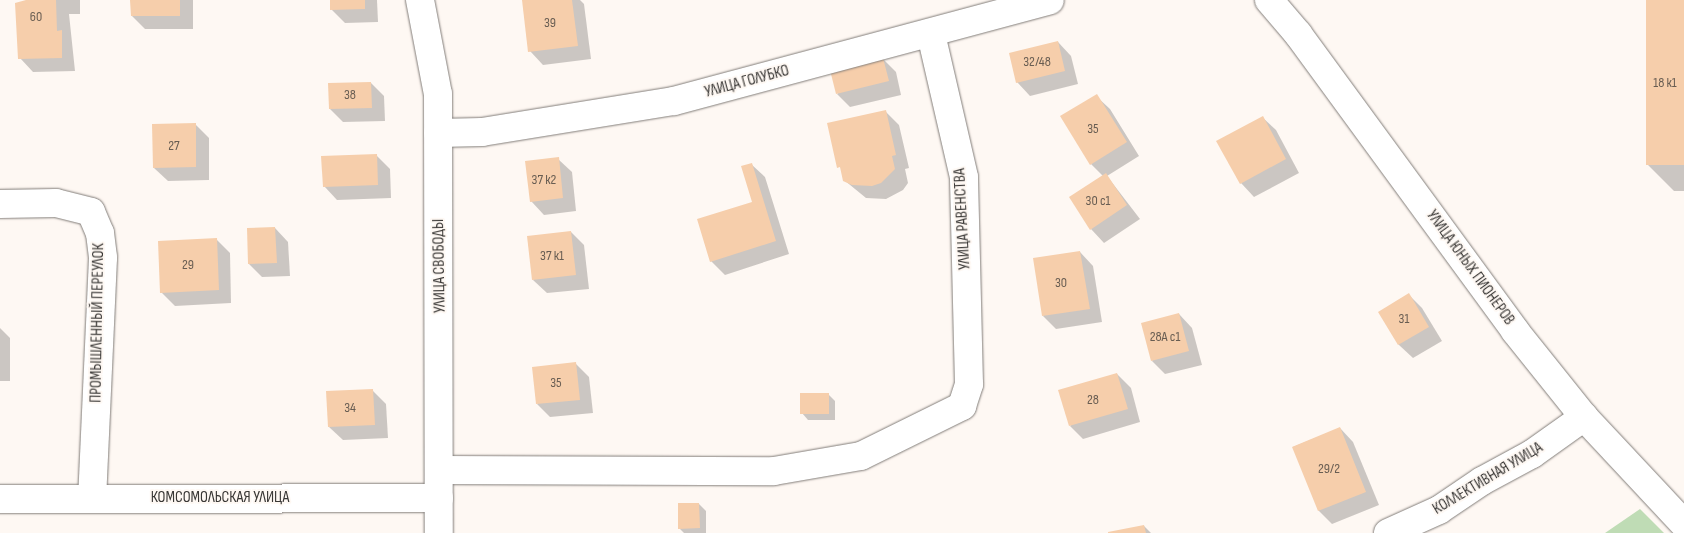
<!DOCTYPE html>
<meta charset="utf-8">
<style>
body{margin:0}
#map{position:relative;width:1684px;height:533px;overflow:hidden;background:#fef8f3;font-family:"Sofia Sans Condensed",sans-serif}
div>[style]{position:absolute}
.green>*{inset:0;background:#bfdcb5}
.shadow>*{inset:0;background:#0003}
.building>*{inset:0;background:#f6ceab}
.roads{filter:drop-shadow(0 0 1px #827d79) drop-shadow(0 0 1px #827d79)}
.minor>*{height:28px;margin:-14px;padding:0 14px;transform-origin:14px;border-radius:14px;background:#fff}
.major>*{height:28px;margin:-14px;padding:0 14px;transform-origin:14px;border-radius:14px;background:#fff}
span{translate:-50% -50%;white-space:nowrap;text-align:center;line-height:1.15;-webkit-text-stroke:4px #fef8f3;paint-order:stroke}
.number-label{font-size:14px;color:#685d52}
.number-label span{-webkit-text-stroke-width:0}
.street-label{font-size:16px;color:#393735}
</style>
<div id="map">
<div class="green">
<div style="clip-path:polygon(1640px 509px,1664px 533px,1605px 533px)"></div>
</div>
<div class="shadow">
<div style="clip-path:polygon(27px 0,80px 0,80px 14px,69px 14px,75px 71px,33px 72px,20px 58px)"></div>
<div style="clip-path:polygon(132px 0,193px 0,193px 29px,145px 29px,132px 16px)"></div>
<div style="clip-path:polygon(331px 0,377px 0,378px 22px,345px 23px,332px 10px)"></div>
<div style="clip-path:polygon(523px 0,580px 0,584px 4px,591px 59px,543px 65px,530px 51px)"></div>
<div style="clip-path:polygon(1647px 0,1684px 0,1684px 191px,1674px 191px,1648px 165px)"></div>
<div style="clip-path:polygon(1058px 42px,1071px 56px,1078px 84px,1030px 96px,1017px 82px)"></div>
<div style="clip-path:polygon(883px 59px,896px 72px,901px 95px,850px 107px,837px 94px)"></div>
<div style="clip-path:polygon(371px 83px,384px 96px,385px 121px,343px 122px,330px 109px)"></div>
<div style="clip-path:polygon(1096px 96px,1110px 109px,1139px 156px,1107px 176px,1140px 219px,1104px 243px,1091px 229px,1071px 198px,1103px 176px,1091px 164px)"></div>
<div style="clip-path:polygon(885px 111px,899px 125px,909px 168px,905px 169px,908px 183px,903px 190px,886px 199px,866px 198px,844px 180px,829px 124px)"></div>
<div style="clip-path:polygon(1262px 117px,1276px 130px,1299px 173px,1254px 197px,1241px 183px)"></div>
<div style="clip-path:polygon(195px 124px,209px 138px,209px 180px,168px 181px,154px 168px)"></div>
<div style="clip-path:polygon(377px 156px,390px 169px,391px 198px,337px 200px,324px 186px)"></div>
<div style="clip-path:polygon(558px 159px,572px 172px,576px 211px,544px 215px,531px 201px)"></div>
<div style="clip-path:polygon(751px 164px,765px 177px,789px 254px,725px 275px,711px 261px,754px 202px)"></div>
<div style="clip-path:polygon(275px 228px,288px 242px,290px 276px,262px 277px,249px 264px)"></div>
<div style="clip-path:polygon(571px 232px,584px 245px,589px 289px,547px 293px,533px 280px)"></div>
<div style="clip-path:polygon(216px 239px,230px 253px,231px 303px,175px 306px,161px 292px)"></div>
<div style="clip-path:polygon(1080px 252px,1093px 266px,1102px 322px,1056px 329px,1043px 316px)"></div>
<div style="clip-path:polygon(1409px 295px,1422px 308px,1442px 341px,1413px 358px,1399px 345px,1380px 312px)"></div>
<div style="clip-path:polygon(1179px 314px,1192px 328px,1202px 365px,1165px 374px,1152px 361px)"></div>
<div style="clip-path:polygon(0 328px,10px 338px,10px 381px,0 381px)"></div>
<div style="clip-path:polygon(576px 364px,589px 377px,593px 413px,550px 417px,537px 404px)"></div>
<div style="clip-path:polygon(1117px 374px,1131px 388px,1140px 422px,1083px 439px,1070px 426px)"></div>
<div style="clip-path:polygon(372px 390px,386px 404px,388px 438px,343px 440px,329px 427px)"></div>
<div style="clip-path:polygon(828px 394px,835px 401px,835px 420px,808px 420px,802px 413px)"></div>
<div style="clip-path:polygon(1340px 428px,1353px 442px,1379px 505px,1332px 524px,1319px 511px,1293px 447px)"></div>
<div style="clip-path:polygon(699px 504px,706px 511px,706px 533px,684px 533px,679px 528px)"></div>
<div style="clip-path:polygon(1144px 526px,1151px 533px,1110px 533px)"></div>
</div>
<div class="building">
<div style="clip-path:polygon(26px 0,56px 0,57px 31px,62px 30px,62px 58px,18px 59px,15px 3px)"></div>
<div style="clip-path:polygon(130px 0,180px 0,180px 16px,131px 16px)"></div>
<div style="clip-path:polygon(330px 0,365px 0,365px 9px,330px 10px)"></div>
<div style="clip-path:polygon(522px 0,572px 0,578px 46px,528px 52px)"></div>
<div style="clip-path:polygon(1646px 0,1684px 0,1684px 165px,1646px 165px)"></div>
<div style="clip-path:polygon(1058px 41px,1065px 71px,1016px 83px,1009px 53px)"></div>
<div style="clip-path:polygon(883px 58px,889px 81px,836px 94px,830px 70px)"></div>
<div style="clip-path:polygon(371px 82px,372px 108px,329px 109px,328px 83px)"></div>
<div style="clip-path:polygon(1097px 94px,1127px 142px,1090px 165px,1060px 116px)"></div>
<div style="clip-path:polygon(886px 110px,896px 155px,892px 156px,895px 169px,881px 183px,872px 186px,852px 185px,843px 181px,840px 167px,837px 168px,827px 123px)"></div>
<div style="clip-path:polygon(1263px 116px,1286px 159px,1240px 184px,1216px 141px)"></div>
<div style="clip-path:polygon(196px 123px,196px 167px,153px 168px,152px 124px)"></div>
<div style="clip-path:polygon(377px 154px,378px 185px,323px 187px,321px 156px)"></div>
<div style="clip-path:polygon(559px 157px,563px 198px,530px 202px,525px 161px)"></div>
<div style="clip-path:polygon(752px 163px,776px 241px,710px 262px,697px 219px,752px 202px,741px 166px)"></div>
<div style="clip-path:polygon(1106px 173px,1127px 205px,1090px 230px,1069px 197px)"></div>
<div style="clip-path:polygon(275px 227px,277px 263px,248px 264px,247px 228px)"></div>
<div style="clip-path:polygon(571px 231px,576px 275px,532px 280px,527px 236px)"></div>
<div style="clip-path:polygon(217px 238px,219px 290px,160px 293px,158px 241px)"></div>
<div style="clip-path:polygon(1080px 251px,1090px 309px,1042px 316px,1033px 258px)"></div>
<div style="clip-path:polygon(1409px 293px,1429px 327px,1398px 345px,1378px 312px)"></div>
<div style="clip-path:polygon(1179px 313px,1189px 351px,1151px 361px,1141px 323px)"></div>
<div style="clip-path:polygon(576px 362px,580px 400px,536px 404px,532px 367px)"></div>
<div style="clip-path:polygon(1117px 373px,1128px 409px,1069px 426px,1058px 390px)"></div>
<div style="clip-path:polygon(373px 389px,375px 425px,328px 427px,326px 391px)"></div>
<div style="clip-path:polygon(800px 393px,829px 393px,829px 414px,800px 414px)"></div>
<div style="clip-path:polygon(1340px 427px,1366px 492px,1318px 511px,1292px 447px)"></div>
<div style="clip-path:polygon(678px 503px,699px 503px,700px 528px,678px 529px)"></div>
<div style="clip-path:polygon(1144px 525px,1146px 533px,1108px 533px,1108px 532px)"></div>
</div>
<div class="roads">
<div class="minor">
<div style="left:438px;top:133px;width:44px;rotate:-1.3deg"></div>
<div style="left:482px;top:132px;width:194px;rotate:-9.2deg"></div>
<div style="left:674px;top:101px;width:389px;rotate:-15deg"></div>
<div style="left:0;top:204px;width:56px;rotate:-1deg"></div>
<div style="left:56px;top:203px;width:36px;rotate:14deg"></div>
<div style="left:91px;top:212px;width:23px;rotate:67deg"></div>
<div style="left:100px;top:233px;width:25px;rotate:83deg"></div>
<div style="left:103px;top:258px;width:240px;rotate:92.6deg"></div>
<div style="left:439px;top:470px;width:335px;rotate:0.2deg"></div>
<div style="left:774px;top:471px;width:88px;rotate:-9.8deg"></div>
<div style="left:861px;top:456px;width:113px;rotate:-26.3deg"></div>
<div style="left:962px;top:406px;width:23px;rotate:-72deg"></div>
<div style="left:969px;top:384px;width:207px;rotate:-91.4deg"></div>
<div style="left:964px;top:177px;width:147px;rotate:-103deg"></div>
<div style="left:0;top:499px;width:439px;rotate:-0.1deg"></div>
<div style="left:1388px;top:533px;width:56px;rotate:-24.3deg"></div>
<div style="left:1439px;top:510px;width:52px;rotate:-34deg"></div>
<div style="left:1482px;top:481px;width:57px;rotate:-28.4deg"></div>
<div style="left:1532px;top:454px;width:64px;rotate:-35.4deg"></div>
</div>
<div class="major">
<div style="left:420px;top:0;width:96px;rotate:79.2deg"></div>
<div style="left:438px;top:94px;width:439px;rotate:89.9deg"></div>
<div style="left:1269px;top:0;width:45px;rotate:49.5deg"></div>
<div style="left:1298px;top:34px;width:368px;rotate:53.8deg"></div>
<div style="left:1515px;top:331px;width:110px;rotate:51.3deg"></div>
<div style="left:1584px;top:417px;width:146px;rotate:46.9deg"></div>
</div>
</div>
<div class="number-label">
<span style="left:36px;top:17px">60</span>
<span style="left:550px;top:23px">39</span>
<span style="left:1037px;top:62px">32/48</span>
<span style="left:1665px;top:83px">18 к1</span>
<span style="left:350px;top:95px">38</span>
<span style="left:1093px;top:129px">35</span>
<span style="left:174px;top:146px">27</span>
<span style="left:544px;top:180px">37 к2</span>
<span style="left:1098px;top:201px">30 с1</span>
<span style="left:552px;top:256px">37 к1</span>
<span style="left:188px;top:265px">29</span>
<span style="left:1061px;top:283px">30</span>
<span style="left:1404px;top:319px">31</span>
<span style="left:1165px;top:337px">28А с1</span>
<span style="left:556px;top:383px">35</span>
<span style="left:1093px;top:400px">28</span>
<span style="left:350px;top:408px">34</span>
<span style="left:1329px;top:469px">29/2</span>
</div>
<div class="street-label">
<span style="left:747px;top:82px;rotate:-15deg">УЛИЦА ГОЛУБКО</span>
<span style="left:963px;top:219px;rotate:-93deg">УЛИЦА РАВЕНСТВА</span>
<span style="left:440px;top:266px;rotate:-91deg">УЛИЦА СВОБОДЫ</span>
<span style="left:1470px;top:268px;rotate:54deg">УЛИЦА ЮНЫХ ПИОНЕРОВ</span>
<span style="left:98px;top:323px;rotate:-89deg">ПРОМЫШЛЕННЫЙ ПЕРЕУЛОК</span>
<span style="left:1488px;top:479px;rotate:-31deg">КОЛЛЕКТИВНАЯ УЛИЦА</span>
<span style="left:220px;top:498px">КОМСОМОЛЬСКАЯ УЛИЦА</span>
</div>
</div>
